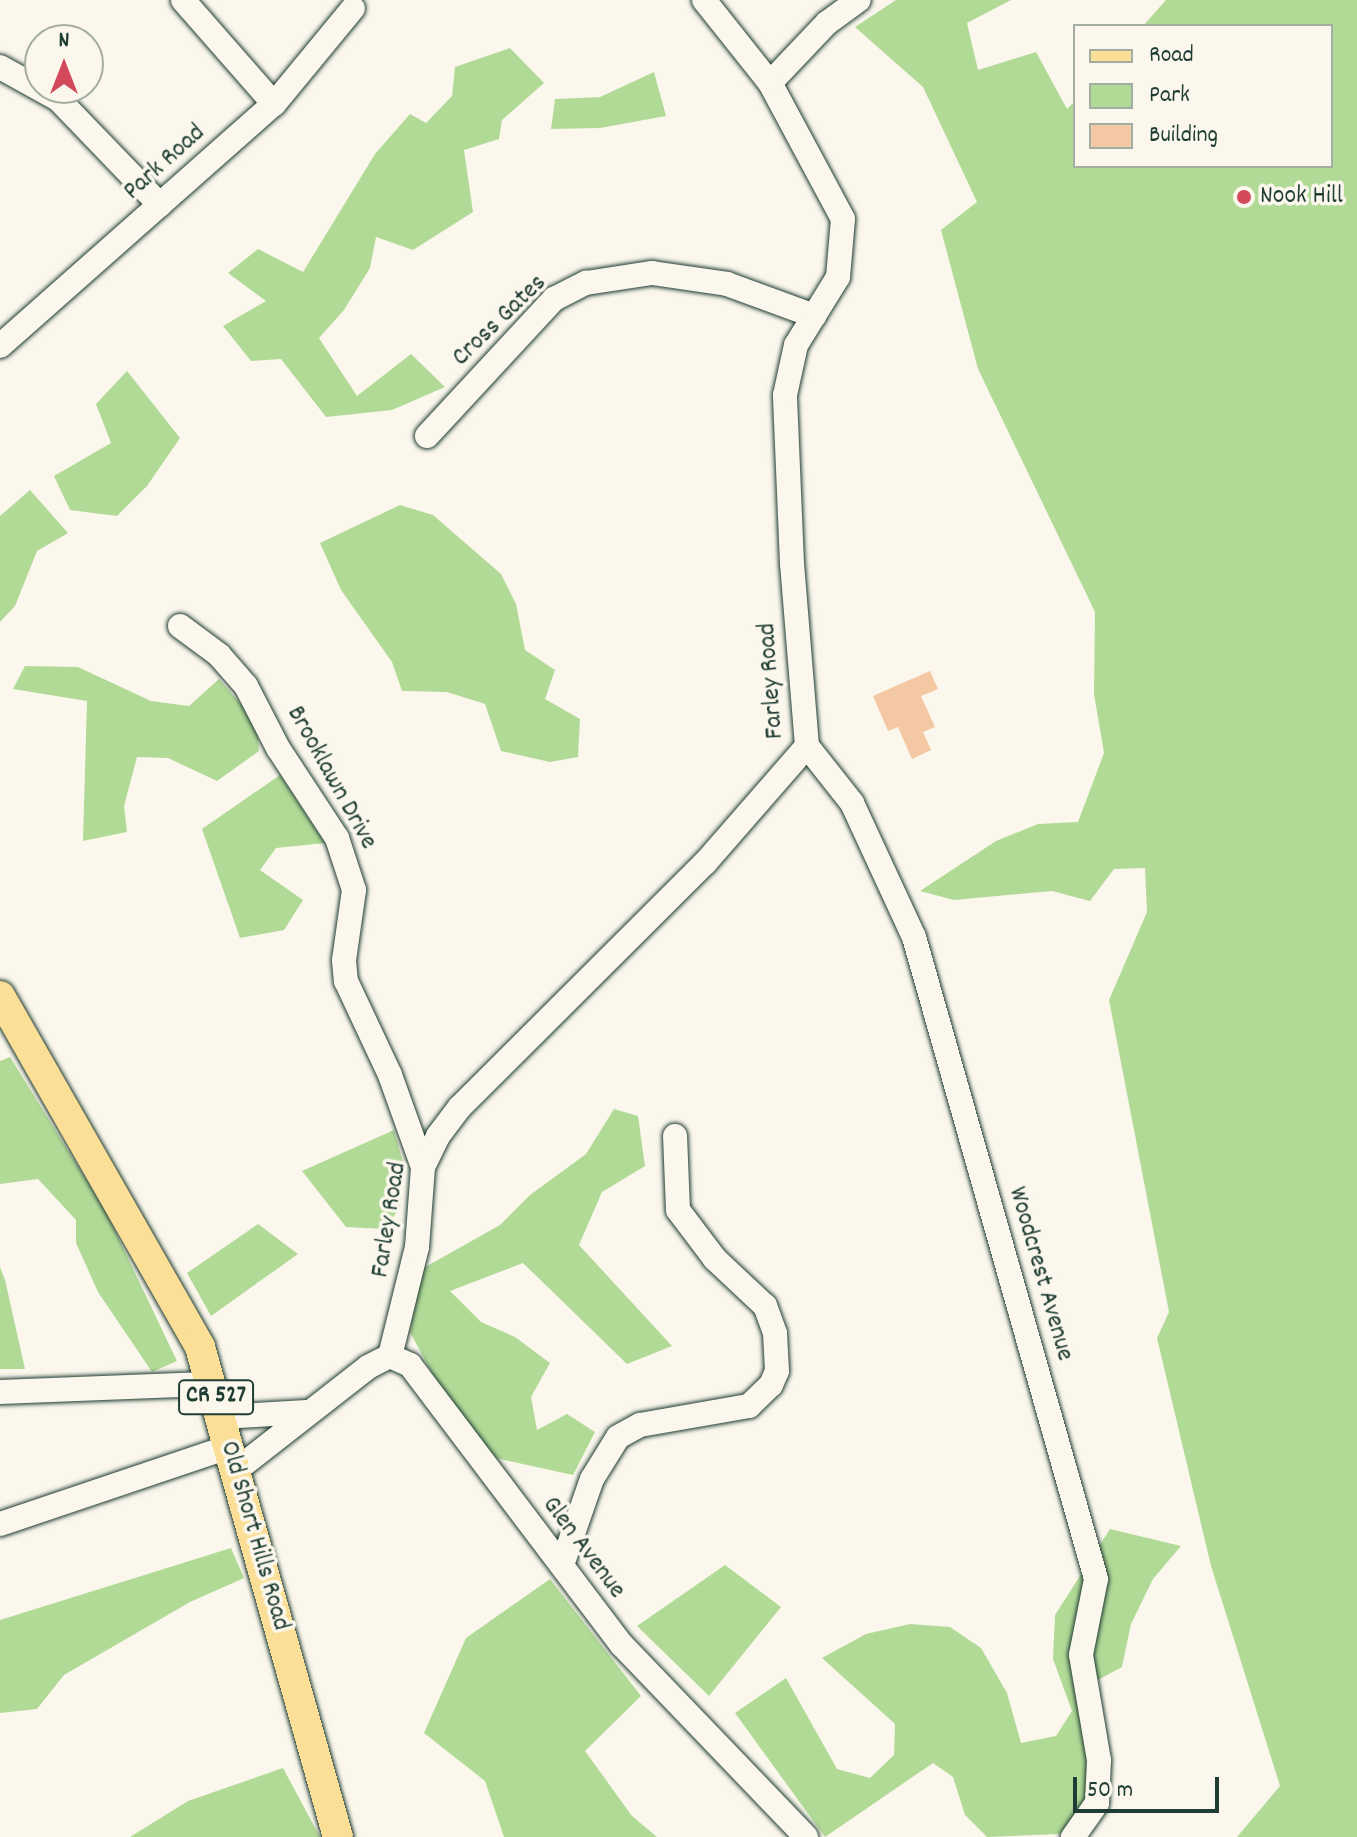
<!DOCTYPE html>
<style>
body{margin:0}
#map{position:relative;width:1357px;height:1837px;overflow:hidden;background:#fbf7ec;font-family:Dekko,sans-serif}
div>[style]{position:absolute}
.green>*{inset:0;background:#b2da97}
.building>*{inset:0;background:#f3c8a2}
.roads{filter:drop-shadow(0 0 2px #1f3d34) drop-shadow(0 0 2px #1f3d34)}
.minor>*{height:24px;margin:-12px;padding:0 12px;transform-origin:12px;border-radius:12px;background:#fbf7ec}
.major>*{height:30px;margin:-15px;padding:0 15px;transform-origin:15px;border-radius:15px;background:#fbdf96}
.dots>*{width:22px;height:22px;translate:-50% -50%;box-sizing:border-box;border:4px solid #fbf7ec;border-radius:50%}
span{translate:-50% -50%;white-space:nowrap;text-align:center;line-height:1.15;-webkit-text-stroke:7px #fbf7ec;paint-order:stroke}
.shield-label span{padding:2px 6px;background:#fbf7ec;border:2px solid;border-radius:6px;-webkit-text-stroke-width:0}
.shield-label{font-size:24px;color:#1f3d34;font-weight:700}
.street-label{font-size:26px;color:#1f3d34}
.poi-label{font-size:26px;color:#1f3d34}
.left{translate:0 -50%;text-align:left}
.legend{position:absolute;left:1073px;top:24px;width:260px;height:144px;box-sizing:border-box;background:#fbf7ec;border:2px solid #a3ada2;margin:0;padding:10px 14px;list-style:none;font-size:24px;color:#1f3d34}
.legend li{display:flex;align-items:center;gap:16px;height:40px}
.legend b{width:40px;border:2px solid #a3ada2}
.north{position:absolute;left:24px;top:24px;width:80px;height:80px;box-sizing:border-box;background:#fbf7ec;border:2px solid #a3ada2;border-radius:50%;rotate:0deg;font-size:22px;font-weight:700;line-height:32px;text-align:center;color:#1f3d34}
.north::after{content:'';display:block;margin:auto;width:28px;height:36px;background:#d1495b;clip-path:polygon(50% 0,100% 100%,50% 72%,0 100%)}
.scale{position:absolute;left:1073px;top:1777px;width:146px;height:36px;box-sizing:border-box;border:4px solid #1f3d34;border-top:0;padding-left:10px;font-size:24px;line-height:28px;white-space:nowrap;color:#1f3d34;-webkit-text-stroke:6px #fbf7ec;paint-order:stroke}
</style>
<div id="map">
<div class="green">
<div style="clip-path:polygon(896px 0,1011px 0,967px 23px,978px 70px,1036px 52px,1067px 109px,1075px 101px,1075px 166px,1331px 166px,1331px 26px,1143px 26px,1166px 0,1357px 0,1357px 1837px,1237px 1837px,1280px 1786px,1211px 1566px,1157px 1338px,1169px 1312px,1109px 1000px,1147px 912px,1145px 868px,1114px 869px,1090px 901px,1052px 891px,954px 900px,920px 891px,996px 841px,1038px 824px,1078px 822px,1104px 753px,1094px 694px,1095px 612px,978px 369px,941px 230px,977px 202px,923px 87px,855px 27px)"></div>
<div style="clip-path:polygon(510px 48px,544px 83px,502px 120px,499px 139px,464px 150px,473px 212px,413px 250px,376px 237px,370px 268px,344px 310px,319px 338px,357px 396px,411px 354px,445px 387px,392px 410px,326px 417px,281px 359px,251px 361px,223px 326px,266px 301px,228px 273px,258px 249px,303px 272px,375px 154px,410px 114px,426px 123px,452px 96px,455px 67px)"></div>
<div style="clip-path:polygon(654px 72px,666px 116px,600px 128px,551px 129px,555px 99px,600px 97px)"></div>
<div style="clip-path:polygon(127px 371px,180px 438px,147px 486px,117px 516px,70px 510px,54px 476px,111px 443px,96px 404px)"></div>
<div style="clip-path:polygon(30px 490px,68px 533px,37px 551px,15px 606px,0 622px,0 516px)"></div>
<div style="clip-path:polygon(400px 505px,433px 515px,501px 574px,516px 604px,525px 650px,555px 670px,545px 699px,580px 719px,578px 757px,550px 762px,501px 751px,485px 704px,447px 692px,402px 691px,392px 662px,341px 590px,320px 543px)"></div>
<div style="clip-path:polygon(25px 666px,78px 667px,151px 701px,189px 706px,219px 679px,257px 723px,259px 751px,217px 781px,168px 758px,137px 757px,124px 806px,127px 832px,83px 841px,87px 701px,13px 689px)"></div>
<div style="clip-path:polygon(280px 775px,325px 843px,276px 848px,260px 870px,303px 900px,284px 930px,240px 938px,202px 829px)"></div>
<div style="clip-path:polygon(10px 1057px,106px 1212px,177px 1361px,152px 1372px,98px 1292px,76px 1243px,76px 1220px,38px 1179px,0 1184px,0 1061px)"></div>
<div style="clip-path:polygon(614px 1109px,638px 1116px,645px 1166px,602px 1192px,579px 1245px,672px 1346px,627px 1364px,523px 1263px,450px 1291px,481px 1322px,515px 1337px,550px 1363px,531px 1397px,537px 1430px,567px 1414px,595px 1432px,573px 1475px,491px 1457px,434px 1377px,410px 1332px,420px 1270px,500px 1225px,530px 1195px,586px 1154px)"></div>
<div style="clip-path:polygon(394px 1130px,404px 1166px,400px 1207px,385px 1229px,346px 1227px,302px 1171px)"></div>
<div style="clip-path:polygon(258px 1224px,298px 1254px,211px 1316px,187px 1273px)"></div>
<div style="clip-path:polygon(0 1267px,5px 1280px,25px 1369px,0 1369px)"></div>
<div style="clip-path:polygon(1110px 1529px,1181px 1546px,1153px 1579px,1131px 1624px,1122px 1667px,1081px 1689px,1094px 1763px,1086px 1806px,1060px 1834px,987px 1837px,965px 1815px,953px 1777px,933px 1763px,825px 1837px,735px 1713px,786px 1678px,837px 1769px,870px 1778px,894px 1755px,895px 1724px,822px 1658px,866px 1634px,910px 1624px,950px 1627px,981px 1648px,1007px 1693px,1021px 1743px,1056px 1736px,1072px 1711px,1053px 1659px,1055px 1615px)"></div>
<div style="clip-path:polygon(231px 1548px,244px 1578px,190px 1602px,64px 1675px,37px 1709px,0 1713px,0 1620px)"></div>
<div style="clip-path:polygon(725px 1565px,781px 1607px,709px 1696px,637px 1626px)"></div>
<div style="clip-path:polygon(550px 1579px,641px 1696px,585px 1751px,632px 1816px,657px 1837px,504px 1837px,485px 1781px,424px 1733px,466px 1638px)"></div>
<div style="clip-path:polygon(283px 1768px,320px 1837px,130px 1837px,188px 1801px)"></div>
</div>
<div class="building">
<div style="clip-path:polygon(930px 671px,938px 689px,921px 696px,935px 727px,923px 732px,931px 750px,912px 759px,898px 727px,888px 731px,873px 696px)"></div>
</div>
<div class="roads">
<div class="minor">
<div style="left:183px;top:0;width:138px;rotate:48.8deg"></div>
<div style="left:0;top:67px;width:66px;rotate:28.9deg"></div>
<div style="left:58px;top:99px;width:147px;rotate:46.1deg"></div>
<div style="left:770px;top:83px;width:83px;rotate:-46.5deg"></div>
<div style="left:827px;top:23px;width:39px;rotate:-36deg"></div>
<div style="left:0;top:346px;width:366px;rotate:-41.5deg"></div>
<div style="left:274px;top:104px;width:124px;rotate:-50.5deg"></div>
<div style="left:427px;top:436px;width:187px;rotate:-47.2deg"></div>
<div style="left:554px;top:299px;width:36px;rotate:-27deg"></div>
<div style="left:586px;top:283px;width:67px;rotate:-8.6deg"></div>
<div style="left:652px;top:273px;width:76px;rotate:8.3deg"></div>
<div style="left:727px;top:284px;width:93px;rotate:20.2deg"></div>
<div style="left:180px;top:626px;width:49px;rotate:36.6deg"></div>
<div style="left:219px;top:655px;width:41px;rotate:48.9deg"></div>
<div style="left:246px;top:686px;width:70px;rotate:62.7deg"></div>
<div style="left:278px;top:748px;width:108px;rotate:56.8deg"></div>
<div style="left:337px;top:838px;width:55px;rotate:71.9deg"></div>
<div style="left:354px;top:890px;width:71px;rotate:98.1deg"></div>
<div style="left:344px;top:960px;width:21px;rotate:85deg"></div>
<div style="left:346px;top:981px;width:104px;rotate:64.9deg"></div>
<div style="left:390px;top:1075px;width:98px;rotate:70.3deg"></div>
<div style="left:807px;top:746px;width:73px;rotate:51.7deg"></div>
<div style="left:852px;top:803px;width:148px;rotate:65.2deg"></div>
<div style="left:914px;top:937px;width:667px;rotate:74.17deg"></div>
<div style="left:1096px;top:1579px;width:77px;rotate:101.2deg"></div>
<div style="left:1081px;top:1655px;width:107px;rotate:80.3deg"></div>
<div style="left:1099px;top:1760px;width:43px;rotate:92.7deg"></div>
<div style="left:1097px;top:1803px;width:42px;rotate:125.2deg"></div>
<div style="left:390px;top:1356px;width:112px;rotate:-76.1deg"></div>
<div style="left:417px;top:1247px;width:80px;rotate:-85.7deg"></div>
<div style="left:423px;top:1167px;width:34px;rotate:-64deg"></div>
<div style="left:438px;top:1136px;width:36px;rotate:-53deg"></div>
<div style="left:460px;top:1107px;width:346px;rotate:-44.9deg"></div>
<div style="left:705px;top:863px;width:155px;rotate:-48.9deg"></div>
<div style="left:807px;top:746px;width:183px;rotate:-94.7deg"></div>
<div style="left:792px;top:564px;width:169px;rotate:-92.4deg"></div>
<div style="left:785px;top:395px;width:51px;rotate:-77.6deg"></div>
<div style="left:796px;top:345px;width:80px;rotate:-58.3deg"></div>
<div style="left:838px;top:277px;width:58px;rotate:-85.1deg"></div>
<div style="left:843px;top:219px;width:154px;rotate:-118.2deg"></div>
<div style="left:770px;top:83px;width:106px;rotate:-128.5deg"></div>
<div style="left:0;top:1392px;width:212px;rotate:-2.2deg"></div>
<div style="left:221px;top:1417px;width:86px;rotate:-3.3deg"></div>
<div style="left:235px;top:1471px;width:169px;rotate:-38deg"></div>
<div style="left:368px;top:1367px;width:25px;rotate:-27deg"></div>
<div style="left:390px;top:1356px;width:22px;rotate:24deg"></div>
<div style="left:410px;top:1365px;width:351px;rotate:52.9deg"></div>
<div style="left:622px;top:1645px;width:266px;rotate:46.2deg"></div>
<div style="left:0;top:1524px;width:242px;rotate:-18.6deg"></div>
<div style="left:562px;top:1565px;width:91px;rotate:-70.8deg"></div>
<div style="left:592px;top:1479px;width:49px;rotate:-58.2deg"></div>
<div style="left:618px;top:1437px;width:25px;rotate:-29deg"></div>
<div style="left:640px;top:1425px;width:111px;rotate:-9.9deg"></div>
<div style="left:749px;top:1406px;width:30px;rotate:-44deg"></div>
<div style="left:771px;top:1385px;width:15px;rotate:-67deg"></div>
<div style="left:777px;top:1371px;width:38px;rotate:-93deg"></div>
<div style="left:775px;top:1333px;width:29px;rotate:-110deg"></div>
<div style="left:765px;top:1306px;width:69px;rotate:-136.8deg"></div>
<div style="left:715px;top:1259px;width:61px;rotate:-127.1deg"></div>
<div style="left:678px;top:1210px;width:74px;rotate:-92.3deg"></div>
</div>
<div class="major">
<div style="left:0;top:996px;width:404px;rotate:60.3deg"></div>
<div style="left:200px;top:1347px;width:509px;rotate:74.27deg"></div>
</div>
</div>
<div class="dots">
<div style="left:1244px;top:197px;background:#d1495b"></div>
</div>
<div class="shield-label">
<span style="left:216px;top:1397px">CR 527</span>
</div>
<div class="street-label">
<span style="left:165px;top:163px;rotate:-42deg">Park Road</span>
<span style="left:500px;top:321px;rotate:-44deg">Cross Gates</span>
<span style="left:772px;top:681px;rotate:-94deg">Farley Road</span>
<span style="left:331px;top:778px;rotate:61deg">Brooklawn Drive</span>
<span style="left:390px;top:1220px;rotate:-81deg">Farley Road</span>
<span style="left:1040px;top:1274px;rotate:74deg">Woodcrest Avenue</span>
<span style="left:254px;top:1536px;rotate:74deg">Old Short Hills Road</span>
<span style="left:583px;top:1548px;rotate:53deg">Glen Avenue</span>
</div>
<div class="poi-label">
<span class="left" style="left:1260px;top:197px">Nook Hill</span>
</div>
<ul class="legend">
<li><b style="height:10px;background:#fbdf96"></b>Road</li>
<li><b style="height:22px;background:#b2da97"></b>Park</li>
<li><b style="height:22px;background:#f3c8a2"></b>Building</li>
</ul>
<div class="north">N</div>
<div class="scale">50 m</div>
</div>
